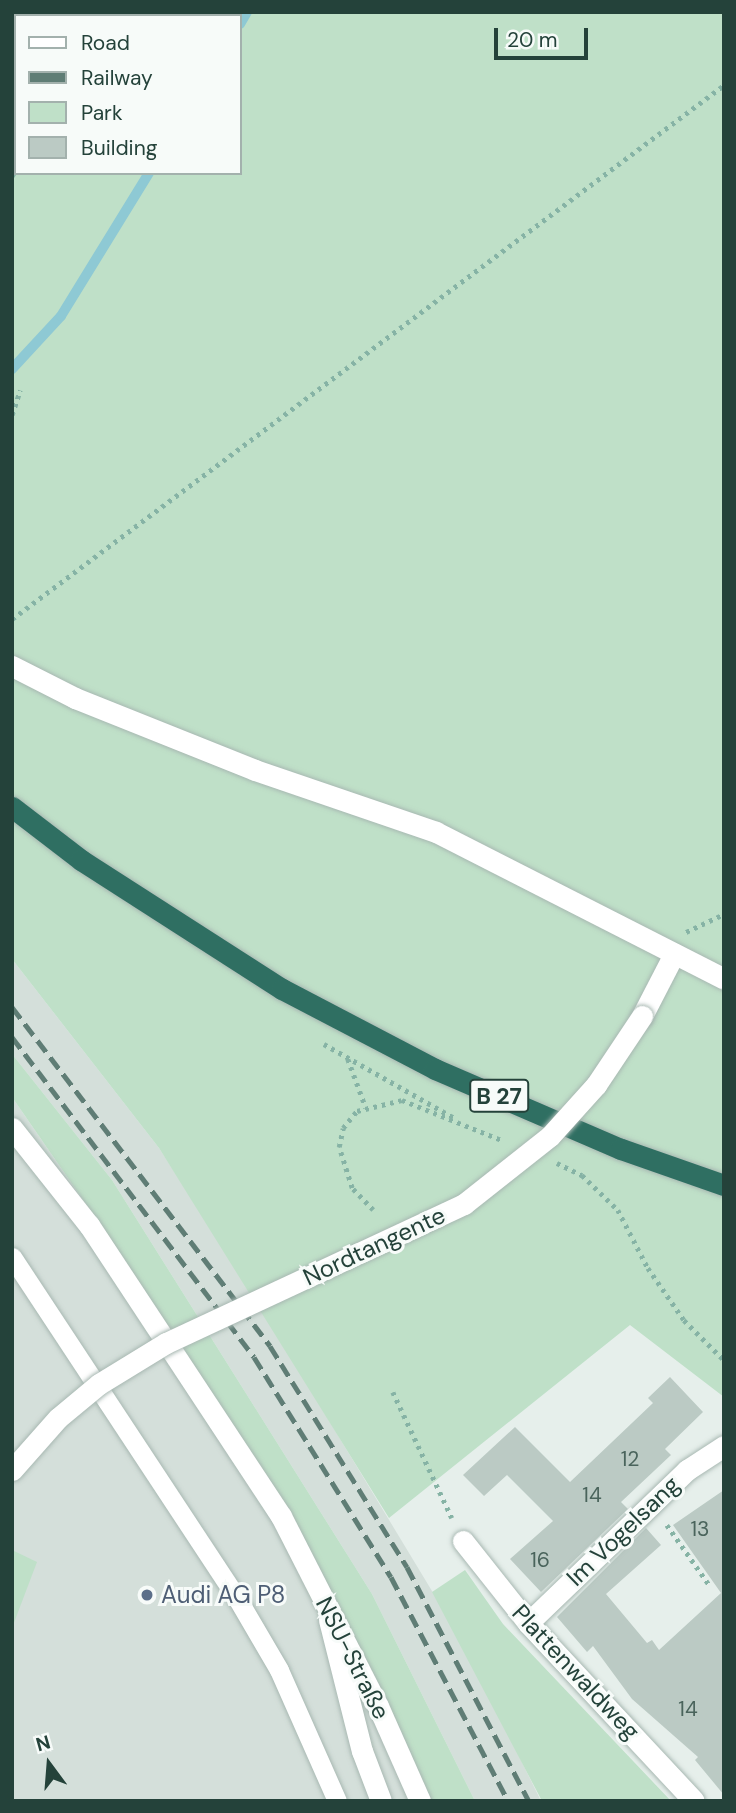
<!DOCTYPE html>
<meta charset="utf-8">
<style>
body{margin:0}
#map{position:relative;width:736px;height:1813px;overflow:hidden;background:#e6efeb;font-family:"DM Sans",sans-serif}
div>[style]{position:absolute}
.built>*{inset:0;background:#d4dfda}
.green>*{inset:0;background:#bfe0c8}
.stream>*{height:10px;margin:-5px;padding:0 5px;transform-origin:5px;border-radius:5px;background:#8ec9d4}
.building>*{inset:0;background:#bbcac4}
.path>*{height:4.5px;margin-top:-2.25px;transform-origin:0;background:repeating-linear-gradient(90deg,#86b3a5 0 3.5px,transparent 0 8.5px)}
.roads{filter:drop-shadow(0 0 2px #a8b8b2) drop-shadow(0 0 2px #a8b8b2)}
.lane>*{height:19px;margin:-9.5px;padding:0 9.5px;transform-origin:9.5px;border-radius:9.5px;background:#fff}
.street>*{height:21px;margin:-10.5px;padding:0 10.5px;transform-origin:10.5px;border-radius:10.5px;background:#fff}
.secondary>*{height:21px;margin:-10.5px;padding:0 10.5px;transform-origin:10.5px;border-radius:10.5px;background:#fff}
.highway>*{height:21px;margin:-10.5px;padding:0 10.5px;transform-origin:10.5px;border-radius:10.5px;background:#2f6f62}
.rail>*{height:5px;margin-top:-2.5px;transform-origin:0;background:repeating-linear-gradient(90deg,#5f7d75 0 14px,transparent 0 21px)}
.bridges{filter:drop-shadow(0 0 2px #a8b8b2) drop-shadow(0 0 2px #a8b8b2)}
.street-bridge>*{height:21px;margin:-10.5px;padding:0 10.5px;transform-origin:10.5px;border-radius:10.5px;background:#fff}
.dots>*{width:19px;height:19px;translate:-50% -50%;box-sizing:border-box;border:4px solid #f7fbf9;border-radius:50%}
span{translate:-50% -50%;white-space:nowrap;text-align:center;line-height:1.15;-webkit-text-stroke:6px #f7fbf9;paint-order:stroke}
.number-label{font-size:21px;color:#4a645c}
.number-label span{-webkit-text-stroke-width:0}
.shield-label span{padding:2px 5px;background:#f7fbf9;border:2px solid;border-radius:5px;-webkit-text-stroke-width:0}
.shield-label{font-size:23px;color:#24423a;font-weight:700}
.street-label{font-size:24px;color:#24423a}
.service-label{font-size:24px;color:#4e5e75}
.left{translate:0 -50%;text-align:left}
.frame{position:absolute;inset:0;border:14px solid #24423a;pointer-events:none}
.legend{position:absolute;left:14px;top:14px;width:228px;height:161px;box-sizing:border-box;background:#f7fbf9;border:2px solid #a3b1ad;margin:0;padding:9px 12px;list-style:none;font-size:21px;color:#24423a}
.legend li{display:flex;align-items:center;gap:14px;height:35px}
.legend b{width:35px;border:2px solid #a3b1ad}
.north{position:absolute;left:14px;top:1729px;width:70px;height:70px;-webkit-text-stroke:5px #f7fbf9;paint-order:stroke;rotate:344deg;font-size:19px;font-weight:700;line-height:28px;text-align:center;color:#24423a}
.north::after{content:'';display:block;margin:auto;width:24px;height:32px;background:#24423a;clip-path:polygon(50% 0,100% 100%,50% 72%,0 100%)}
.scale{position:absolute;left:494px;top:28px;width:94px;height:32px;box-sizing:border-box;border:4px solid #24423a;border-top:0;padding-left:9px;font-size:21px;line-height:24px;white-space:nowrap;color:#24423a;-webkit-text-stroke:5px #f7fbf9;paint-order:stroke}
</style>
<div id="map">
<div class="built">
<div style="clip-path:polygon(12px 959px,159px 1148px,241px 1275px,461px 1639px,541px 1801px,475px 1801px,372px 1594px,112px 1180px,12px 1054px)"></div>
<div style="clip-path:polygon(12px 1097px,108px 1236px,283px 1510px,429px 1801px,12px 1801px)"></div>
</div>
<div class="green">
<div style="clip-path:polygon(evenodd,12px 12px,724px 12px,724px 1397px,630px 1325px,389px 1518px,159px 1148px,12px 959px,12px 12px,16px 16px,240px 16px,240px 173px,16px 173px,16px 16px)"></div>
<div style="clip-path:polygon(12px 1054px,112px 1180px,372px 1594px,475px 1801px,429px 1801px,384px 1706px,108px 1236px,12px 1097px)"></div>
<div style="clip-path:polygon(12px 1550px,37px 1562px,12px 1628px)"></div>
<div style="clip-path:polygon(465px 1570px,503px 1624px,671px 1801px,542px 1801px,432px 1592px)"></div>
</div>
<div class="stream">
<div style="left:240px;top:24px;width:14px;rotate:-60deg"></div>
<div style="left:12px;top:369px;width:72px;rotate:-47.2deg"></div>
<div style="left:61px;top:316px;width:168px;rotate:-58.4deg"></div>
</div>
<div class="building">
<div style="clip-path:polygon(670px 1377px,703px 1412px,665px 1449px,671px 1455px,621px 1502px,628px 1509px,541px 1592px,510px 1559px,553px 1521px,507px 1475px,484px 1496px,463px 1475px,515px 1427px,570px 1482px,653px 1403px,648px 1398px)"></div>
<div style="clip-path:polygon(724px 1490px,724px 1795px,695px 1760px,698px 1757px,632px 1699px,593px 1646px,587px 1652px,557px 1617px,646px 1528px,661px 1545px,606px 1594px,647px 1643px,652px 1640px,659px 1650px,721px 1593px,673px 1525px)"></div>
</div>
<div class="path">
<div style="left:76px;top:16px;width:4px;rotate:-76deg"></div>
<div style="left:12px;top:176px;width:8px;rotate:-60deg"></div>
<div style="left:12px;top:415px;width:26px;rotate:-72deg"></div>
<div style="left:12px;top:619px;width:890px;rotate:-36.87deg"></div>
<div style="left:686px;top:932px;width:42px;rotate:-25.3deg"></div>
<div style="left:324px;top:1044px;width:152px;rotate:29.6deg"></div>
<div style="left:348px;top:1059px;width:52px;rotate:69.8deg"></div>
<div style="left:557px;top:1163px;width:28px;rotate:26deg"></div>
<div style="left:582px;top:1175px;width:50px;rotate:44.2deg"></div>
<div style="left:618px;top:1210px;width:65px;rotate:62.7deg"></div>
<div style="left:648px;top:1268px;width:63px;rotate:55.3deg"></div>
<div style="left:684px;top:1320px;width:57px;rotate:45deg"></div>
<div style="left:373px;top:1210px;width:30px;rotate:-134deg"></div>
<div style="left:352px;top:1188px;width:43px;rotate:-107.6deg"></div>
<div style="left:339px;top:1147px;width:19px;rotate:-78deg"></div>
<div style="left:343px;top:1128px;width:22px;rotate:-51deg"></div>
<div style="left:357px;top:1111px;width:46px;rotate:-13.7deg"></div>
<div style="left:402px;top:1100px;width:110px;rotate:21.9deg"></div>
<div style="left:393px;top:1392px;width:139px;rotate:64.9deg"></div>
<div style="left:667px;top:1525px;width:75px;rotate:54.8deg"></div>
</div>
<div class="roads">
<div class="lane">
<div style="left:12px;top:1257px;width:409px;rotate:56.6deg"></div>
<div style="left:237px;top:1598px;width:83px;rotate:59.7deg"></div>
<div style="left:279px;top:1670px;width:143px;rotate:66.1deg"></div>
</div>
<div class="street">
<div style="left:642px;top:1016px;width:70px;rotate:-62.7deg"></div>
<div style="left:463px;top:1541px;width:105px;rotate:51.6deg"></div>
<div style="left:528px;top:1623px;width:243px;rotate:47deg"></div>
<div style="left:329px;top:1620px;width:135px;rotate:75.9deg"></div>
<div style="left:362px;top:1751px;width:53px;rotate:69.2deg"></div>
<div style="left:528px;top:1623px;width:221px;rotate:-43.9deg"></div>
<div style="left:687px;top:1470px;width:44px;rotate:-33deg"></div>
</div>
<div class="secondary">
<div style="left:12px;top:666px;width:71px;rotate:26.9deg"></div>
<div style="left:75px;top:698px;width:194px;rotate:21.8deg"></div>
<div style="left:255px;top:770px;width:191px;rotate:18.9deg"></div>
<div style="left:436px;top:832px;width:323px;rotate:27deg"></div>
<div style="left:12px;top:1128px;width:124px;rotate:51.6deg"></div>
<div style="left:89px;top:1225px;width:349px;rotate:56.6deg"></div>
<div style="left:281px;top:1516px;width:213px;rotate:63deg"></div>
<div style="left:378px;top:1706px;width:104px;rotate:66.1deg"></div>
</div>
<div class="highway">
<div style="left:12px;top:807px;width:87px;rotate:37.5deg"></div>
<div style="left:81px;top:860px;width:239px;rotate:32.7deg"></div>
<div style="left:282px;top:989px;width:173px;rotate:27.6deg"></div>
<div style="left:435px;top:1069px;width:202px;rotate:23.3deg"></div>
<div style="left:621px;top:1149px;width:109px;rotate:19.3deg"></div>
</div>
</div>
<div class="rail">
<div style="left:12px;top:1007px;width:426px;rotate:52.7deg"></div>
<div style="left:270px;top:1346px;width:260px;rotate:58.2deg"></div>
<div style="left:407px;top:1567px;width:264px;rotate:62.5deg"></div>
<div style="left:12px;top:1037px;width:401px;rotate:52.9deg"></div>
<div style="left:254px;top:1357px;width:259px;rotate:58.1deg"></div>
<div style="left:391px;top:1577px;width:253px;rotate:62.4deg"></div>
</div>
<div class="bridges">
<div class="street-bridge">
<div style="left:12px;top:1470px;width:69px;rotate:-48.5deg"></div>
<div style="left:58px;top:1418px;width:53px;rotate:-39.7deg"></div>
<div style="left:99px;top:1384px;width:79px;rotate:-31.5deg"></div>
<div style="left:166px;top:1343px;width:329px;rotate:-25deg"></div>
<div style="left:464px;top:1204px;width:110px;rotate:-38.3deg"></div>
<div style="left:550px;top:1136px;width:69px;rotate:-48deg"></div>
<div style="left:596px;top:1085px;width:83px;rotate:-56.3deg"></div>
</div>
</div>
<div class="dots">
<div style="left:147px;top:1595px;background:#5c6f8a"></div>
</div>
<div class="number-label">
<span style="left:630px;top:1459px">12</span>
<span style="left:592px;top:1495px">14</span>
<span style="left:700px;top:1529px">13</span>
<span style="left:540px;top:1560px">16</span>
<span style="left:688px;top:1709px">14</span>
</div>
<div class="shield-label">
<span style="left:499px;top:1096px">B 27</span>
</div>
<div class="street-label">
<span style="left:374px;top:1246px;rotate:-25deg">Nordtangente</span>
<span style="left:623px;top:1531px;rotate:-44deg">Im Vogelsang</span>
<span style="left:353px;top:1658px;rotate:63deg">NSU-Straße</span>
<span style="left:576px;top:1672px;rotate:47deg">Plattenwaldweg</span>
</div>
<div class="service-label">
<span class="left" style="left:161px;top:1595px">Audi AG P8</span>
</div>
<div class="frame"></div>
<ul class="legend">
<li><b style="height:9px;background:#fff"></b>Road</li>
<li><b style="height:9px;background:#5f7d75"></b>Railway</li>
<li><b style="height:19px;background:#bfe0c8"></b>Park</li>
<li><b style="height:19px;background:#bbcac4"></b>Building</li>
</ul>
<div class="north">N</div>
<div class="scale">20 m</div>
</div>
